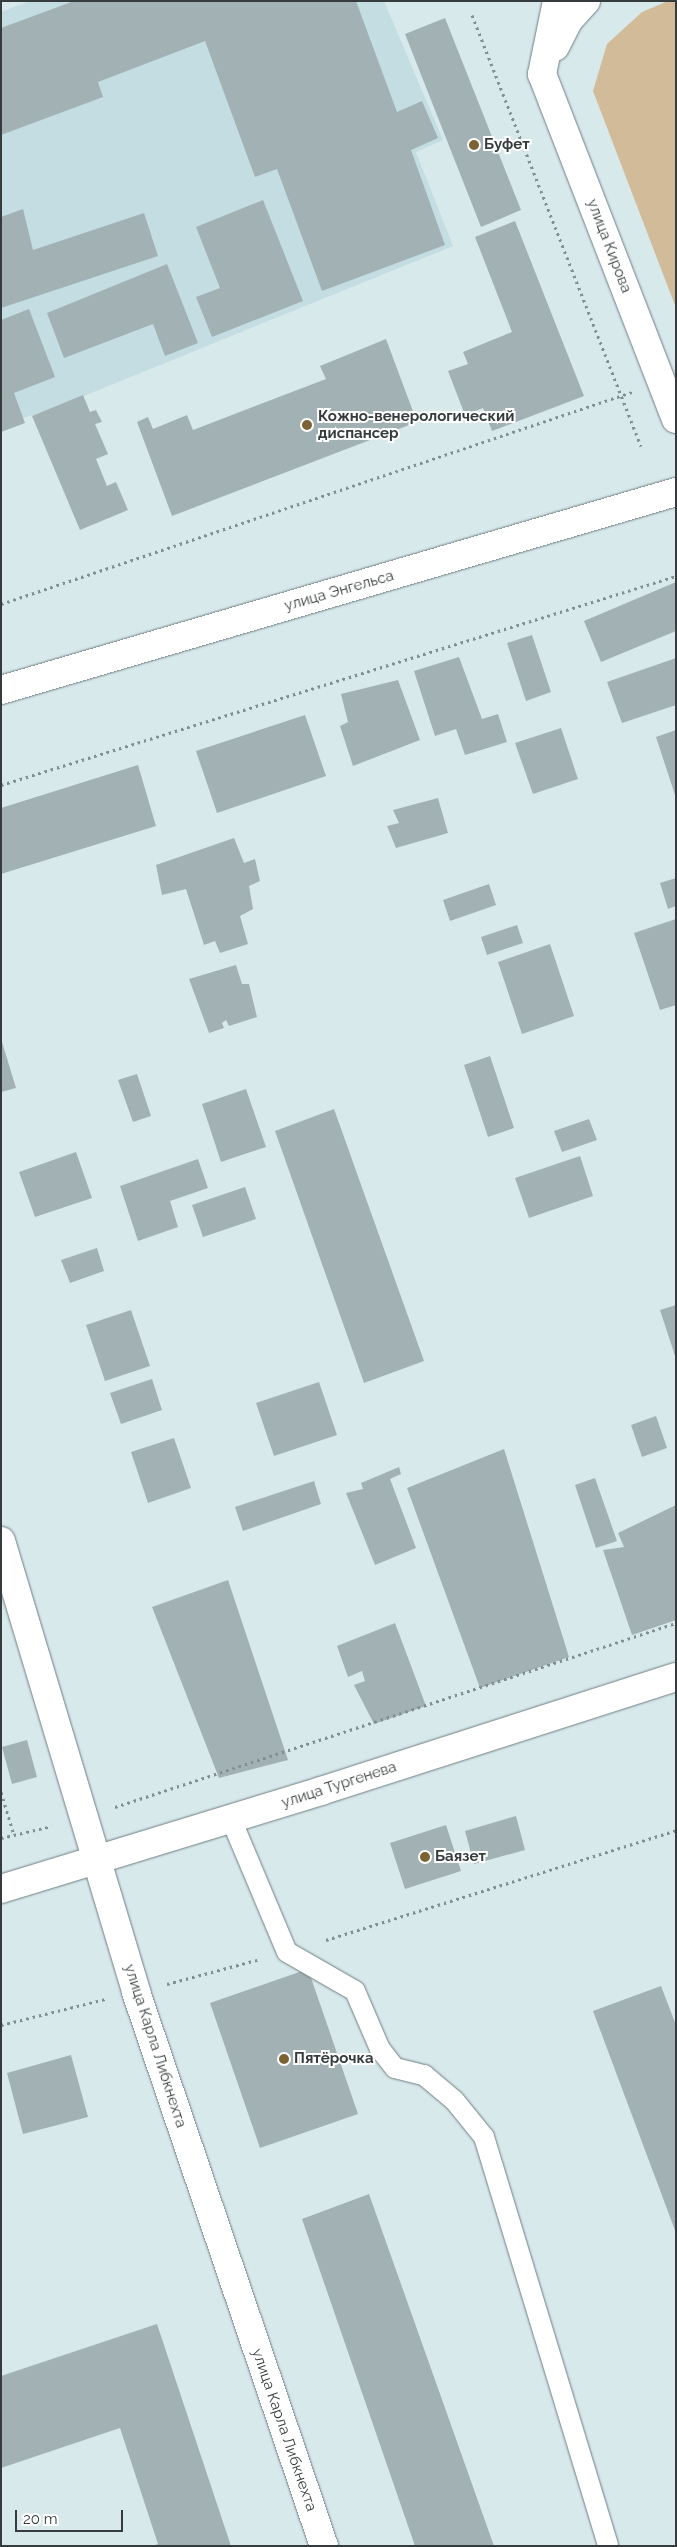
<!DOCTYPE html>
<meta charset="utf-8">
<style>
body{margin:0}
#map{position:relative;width:677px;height:2547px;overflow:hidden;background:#d8e9ec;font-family:Raleway,sans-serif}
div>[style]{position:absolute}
.built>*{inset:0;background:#c3dde2}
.green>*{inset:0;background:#d1bb98}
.building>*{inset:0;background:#a2b2b4}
.path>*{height:3px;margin-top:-1.5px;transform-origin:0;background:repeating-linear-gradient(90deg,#838e90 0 2.5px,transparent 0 6.5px)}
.roads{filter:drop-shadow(0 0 1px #6e7e80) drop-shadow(0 0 1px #6e7e80)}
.service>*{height:20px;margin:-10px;padding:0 10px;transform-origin:10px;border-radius:10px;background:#fff}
.minor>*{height:28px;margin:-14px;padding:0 14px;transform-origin:14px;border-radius:14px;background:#fff}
.tertiary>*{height:28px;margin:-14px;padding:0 14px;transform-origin:14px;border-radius:14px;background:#fff}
.primary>*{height:28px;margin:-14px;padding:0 14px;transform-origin:14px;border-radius:14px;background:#fff}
.dots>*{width:14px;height:14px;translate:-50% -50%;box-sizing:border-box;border:2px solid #fff;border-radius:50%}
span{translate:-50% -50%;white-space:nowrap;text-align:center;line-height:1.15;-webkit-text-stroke:4px #fff;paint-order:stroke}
.poi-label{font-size:15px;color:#363c3d;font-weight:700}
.left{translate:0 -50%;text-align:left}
.street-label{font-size:15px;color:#363c3d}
.frame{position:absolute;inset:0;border:2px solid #363c3d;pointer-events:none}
.scale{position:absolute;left:15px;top:2510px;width:108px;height:22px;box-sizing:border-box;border:2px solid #363c3d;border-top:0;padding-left:6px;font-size:15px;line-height:18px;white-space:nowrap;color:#363c3d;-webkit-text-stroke:4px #fff;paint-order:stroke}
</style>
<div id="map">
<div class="built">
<div style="clip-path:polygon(30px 1px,384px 1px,443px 140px,416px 152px,453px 246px,47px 411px,1px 424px,1px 12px)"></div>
</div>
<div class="green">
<div style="clip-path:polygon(668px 1px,676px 1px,676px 308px,593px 91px,607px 44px,642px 12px)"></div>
</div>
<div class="building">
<div style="clip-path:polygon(74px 1px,356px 1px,397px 112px,422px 101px,438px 138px,411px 150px,445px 245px,322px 291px,277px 169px,255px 177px,205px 41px,98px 82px,103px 97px,1px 135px,1px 28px)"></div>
<div style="clip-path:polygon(445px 18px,521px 210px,481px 227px,405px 34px)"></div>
<div style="clip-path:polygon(263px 200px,303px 301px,212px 337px,196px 297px,220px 288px,196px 227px)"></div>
<div style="clip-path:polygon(23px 209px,33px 250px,144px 213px,158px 256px,1px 308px,1px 217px)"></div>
<div style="clip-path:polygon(515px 221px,584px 396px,492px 431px,483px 408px,465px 415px,448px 371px,468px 364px,463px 352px,512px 332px,475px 237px)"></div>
<div style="clip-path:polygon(167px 264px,198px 343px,165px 356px,153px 324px,64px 358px,47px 313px)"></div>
<div style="clip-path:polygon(29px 309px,55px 377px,14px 393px,25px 423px,1px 432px,1px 320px)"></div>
<div style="clip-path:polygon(386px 339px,417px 422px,172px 516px,137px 422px,148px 417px,153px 429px,187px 415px,193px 430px,326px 379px,320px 366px)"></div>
<div style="clip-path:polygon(83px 395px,90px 412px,96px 410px,102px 422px,95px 424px,108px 454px,96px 459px,107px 486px,116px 482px,128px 510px,80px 530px,32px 416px)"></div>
<div style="clip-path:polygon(676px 582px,676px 631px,601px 662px,584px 621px)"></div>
<div style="clip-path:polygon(532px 635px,551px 692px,526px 701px,507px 643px)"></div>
<div style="clip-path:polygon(459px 657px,482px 719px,498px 714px,507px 742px,465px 755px,456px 729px,435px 736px,414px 671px)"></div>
<div style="clip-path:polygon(676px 658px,676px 705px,622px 723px,607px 682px)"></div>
<div style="clip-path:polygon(398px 680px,420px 740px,353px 766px,340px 726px,348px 722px,341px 694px)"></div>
<div style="clip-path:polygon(305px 715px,326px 776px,217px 813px,196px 751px)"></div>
<div style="clip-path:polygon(561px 728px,578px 779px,533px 794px,515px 743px)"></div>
<div style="clip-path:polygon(676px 730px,676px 795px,675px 795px,656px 737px)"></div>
<div style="clip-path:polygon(138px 765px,156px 826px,1px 874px,1px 808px)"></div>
<div style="clip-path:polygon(438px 798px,448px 833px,396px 848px,387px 826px,399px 823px,393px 810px)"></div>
<div style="clip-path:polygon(234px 838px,244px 863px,255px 859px,260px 881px,249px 886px,253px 909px,240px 916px,248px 944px,220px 953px,215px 941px,204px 945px,186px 889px,162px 895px,156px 865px)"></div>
<div style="clip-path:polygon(676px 878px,676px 906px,668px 909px,660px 883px)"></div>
<div style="clip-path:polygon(489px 884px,496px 905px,450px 921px,443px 900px)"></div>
<div style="clip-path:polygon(676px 919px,676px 1005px,660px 1010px,634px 933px)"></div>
<div style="clip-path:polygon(517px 925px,523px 943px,487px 955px,481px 937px)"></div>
<div style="clip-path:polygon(550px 944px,574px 1016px,522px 1034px,498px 962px)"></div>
<div style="clip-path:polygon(236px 965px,242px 984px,249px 984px,257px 1017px,229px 1026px,226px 1020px,222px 1023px,224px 1028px,209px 1033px,189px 979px)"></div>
<div style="clip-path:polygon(2px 1042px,16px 1088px,1px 1092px,1px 1043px)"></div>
<div style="clip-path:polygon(490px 1056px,514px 1128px,488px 1137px,464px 1065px)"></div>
<div style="clip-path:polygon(137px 1074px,151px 1116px,133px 1122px,118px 1080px)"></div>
<div style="clip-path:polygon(246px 1089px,266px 1147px,221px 1162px,202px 1104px)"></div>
<div style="clip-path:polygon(334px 1109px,424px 1361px,364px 1383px,275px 1131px)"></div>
<div style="clip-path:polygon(589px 1119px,597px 1140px,562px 1152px,554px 1131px)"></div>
<div style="clip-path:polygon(76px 1152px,92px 1198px,35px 1217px,19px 1172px)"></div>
<div style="clip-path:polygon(580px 1156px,593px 1196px,529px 1218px,515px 1178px)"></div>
<div style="clip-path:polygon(198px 1159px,208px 1188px,170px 1201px,178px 1227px,138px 1241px,120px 1186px)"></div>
<div style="clip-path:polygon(245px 1187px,256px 1219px,203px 1237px,192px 1205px)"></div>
<div style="clip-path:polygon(97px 1248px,104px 1271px,70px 1283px,61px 1260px)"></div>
<div style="clip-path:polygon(676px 1305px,676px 1356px,675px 1356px,660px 1310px)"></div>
<div style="clip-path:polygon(131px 1310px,150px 1366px,105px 1381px,86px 1325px)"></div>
<div style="clip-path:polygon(152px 1379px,162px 1410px,121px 1424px,110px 1393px)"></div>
<div style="clip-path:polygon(319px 1382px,337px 1435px,274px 1456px,256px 1403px)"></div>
<div style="clip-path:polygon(656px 1416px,667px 1448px,642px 1457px,631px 1425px)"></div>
<div style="clip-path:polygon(174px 1438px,191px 1488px,148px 1503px,131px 1452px)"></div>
<div style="clip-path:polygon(504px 1449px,569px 1657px,480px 1688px,407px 1488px)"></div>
<div style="clip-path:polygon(399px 1467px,401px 1474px,390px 1479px,416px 1548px,375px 1565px,346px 1493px,363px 1489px,361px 1483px)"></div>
<div style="clip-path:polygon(595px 1478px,617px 1541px,596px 1548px,575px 1485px)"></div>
<div style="clip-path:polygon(314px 1481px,321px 1504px,243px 1531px,235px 1507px)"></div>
<div style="clip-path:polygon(676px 1505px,676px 1620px,632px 1635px,603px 1550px,624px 1547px,618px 1533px)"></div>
<div style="clip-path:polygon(228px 1580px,288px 1760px,219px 1778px,152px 1607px)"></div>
<div style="clip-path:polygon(395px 1623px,426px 1706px,374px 1724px,354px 1685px,365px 1681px,362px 1671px,348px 1677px,337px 1646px)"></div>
<div style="clip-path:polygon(27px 1740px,37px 1777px,12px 1784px,2px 1747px)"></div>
<div style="clip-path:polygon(516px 1816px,525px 1850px,474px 1864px,465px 1831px)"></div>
<div style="clip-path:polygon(446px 1825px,461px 1871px,405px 1889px,390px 1843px)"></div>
<div style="clip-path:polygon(308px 1969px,358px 2114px,260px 2148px,210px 2003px)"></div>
<div style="clip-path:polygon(661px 1986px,676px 2025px,676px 2233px,593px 2011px)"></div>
<div style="clip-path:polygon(71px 2055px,88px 2117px,23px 2134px,7px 2073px)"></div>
<div style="clip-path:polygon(369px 2194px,494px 2546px,415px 2546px,302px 2219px)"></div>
<div style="clip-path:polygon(157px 2324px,231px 2546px,153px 2546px,158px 2544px,120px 2428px,1px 2468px,1px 2376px)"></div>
</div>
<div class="path">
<div style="left:472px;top:15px;width:463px;rotate:68.6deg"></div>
<div style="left:1px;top:604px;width:666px;rotate:-18.57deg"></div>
<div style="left:1px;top:785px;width:707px;rotate:-17.2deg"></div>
<div style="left:1px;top:1792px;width:45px;rotate:73.2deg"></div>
<div style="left:115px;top:1807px;width:590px;rotate:-18.16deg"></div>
<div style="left:1px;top:1838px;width:52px;rotate:-13.2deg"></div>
<div style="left:326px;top:1940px;width:367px;rotate:-17.4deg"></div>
<div style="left:167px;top:1984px;width:96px;rotate:-15deg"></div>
<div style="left:1px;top:2025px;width:107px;rotate:-14deg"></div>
</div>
<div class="roads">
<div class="service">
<div style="left:231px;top:1819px;width:144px;rotate:67.2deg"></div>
<div style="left:287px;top:1952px;width:78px;rotate:29.8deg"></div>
<div style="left:355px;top:1991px;width:63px;rotate:66.7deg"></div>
<div style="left:380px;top:2049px;width:24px;rotate:52deg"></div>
<div style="left:395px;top:2068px;width:30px;rotate:14deg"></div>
<div style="left:424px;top:2075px;width:39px;rotate:40deg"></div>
<div style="left:454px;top:2100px;width:48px;rotate:51deg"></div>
<div style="left:484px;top:2137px;width:427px;rotate:73.1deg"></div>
</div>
<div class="minor">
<div style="left:1px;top:1541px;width:471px;rotate:73.3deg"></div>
<div style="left:136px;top:1992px;width:585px;rotate:71.26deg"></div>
</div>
<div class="tertiary">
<div style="left:1px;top:690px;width:703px;rotate:-16.35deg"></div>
</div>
<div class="primary">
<div style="left:557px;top:1px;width:75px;rotate:101.6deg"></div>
<div style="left:542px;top:74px;width:370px;rotate:68.8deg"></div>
<div style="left:555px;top:47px;width:29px;rotate:-63deg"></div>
<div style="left:568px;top:21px;width:27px;rotate:-48deg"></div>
<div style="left:1px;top:1889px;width:335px;rotate:-17deg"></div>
<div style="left:321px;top:1791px;width:373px;rotate:-17.8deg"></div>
</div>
</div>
<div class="dots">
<div style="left:474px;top:145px;background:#7d6234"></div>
<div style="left:307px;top:425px;background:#7d6234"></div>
<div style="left:425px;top:1857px;background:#7d6234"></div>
<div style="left:284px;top:2059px;background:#7d6234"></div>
</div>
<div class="poi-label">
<span class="left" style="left:484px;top:145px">Буфет</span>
<span class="left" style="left:318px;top:425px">Кожно-венерологический<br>диспансер</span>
<span class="left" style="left:435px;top:1857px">Баязет</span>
<span class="left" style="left:294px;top:2059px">Пятёрочка</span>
</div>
<div class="street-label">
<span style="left:609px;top:246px;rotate:69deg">улица Кирова</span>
<span style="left:339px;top:591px;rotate:-16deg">улица Энгельса</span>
<span style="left:339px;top:1785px;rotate:-18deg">улица Тургенева</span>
<span style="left:155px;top:2046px;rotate:72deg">улица Карла Либкнехта</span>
<span style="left:284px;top:2430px;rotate:71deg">улица Карла Либкнехта</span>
</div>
<div class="frame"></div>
<div class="scale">20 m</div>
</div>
